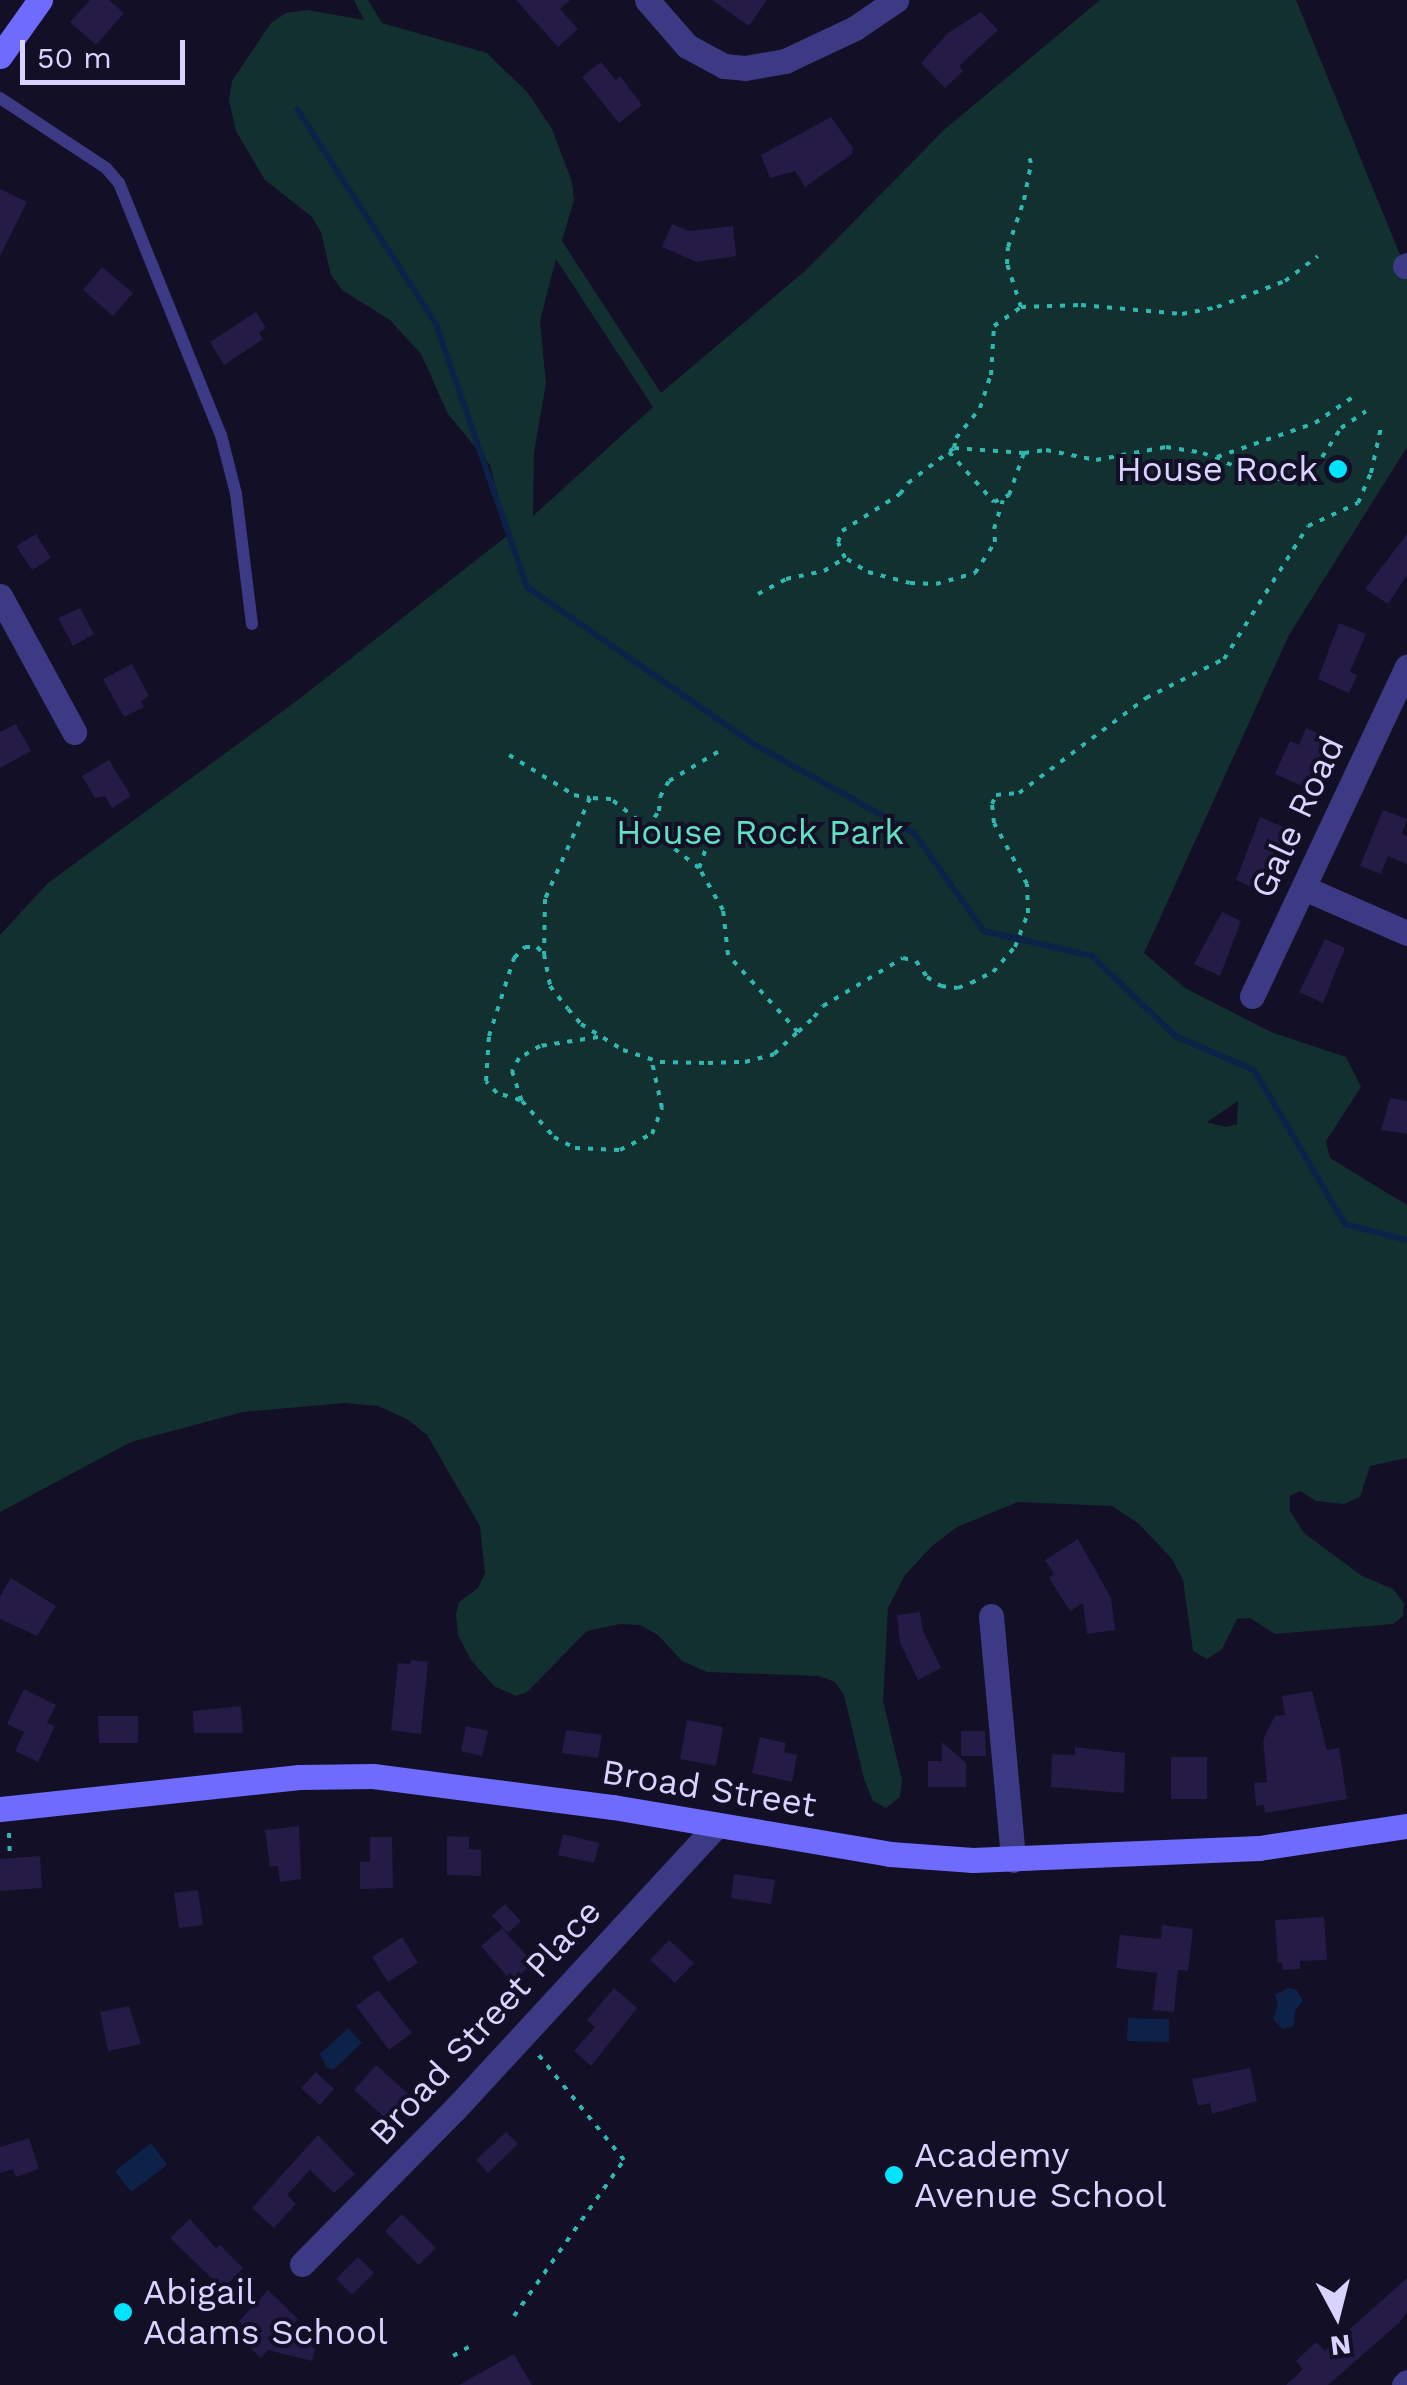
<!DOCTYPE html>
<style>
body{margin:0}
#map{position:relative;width:1407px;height:2385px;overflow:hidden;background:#130f26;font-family:"Work Sans",sans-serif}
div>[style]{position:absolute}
.green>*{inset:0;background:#12302f}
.water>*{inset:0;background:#0c2248}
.stream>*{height:6px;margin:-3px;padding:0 3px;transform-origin:3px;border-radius:3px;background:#0c2248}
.building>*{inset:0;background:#241b47}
.path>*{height:4px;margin-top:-2px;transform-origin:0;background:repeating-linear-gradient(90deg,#2fb8b0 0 5px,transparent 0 13px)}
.service>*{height:12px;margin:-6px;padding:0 6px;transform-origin:6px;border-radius:6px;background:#3d3a85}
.minor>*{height:25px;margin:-12.5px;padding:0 12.5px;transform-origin:12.5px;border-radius:12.5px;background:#3d3a85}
.tertiary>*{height:25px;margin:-12.5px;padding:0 12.5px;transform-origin:12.5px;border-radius:12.5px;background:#3d3a85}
.secondary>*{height:25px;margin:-12.5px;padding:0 12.5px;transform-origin:12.5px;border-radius:12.5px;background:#6f6bff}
.dots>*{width:28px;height:28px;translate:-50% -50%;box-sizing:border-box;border:5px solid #130f26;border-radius:50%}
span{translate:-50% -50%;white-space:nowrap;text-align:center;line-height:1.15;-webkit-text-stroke:8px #130f26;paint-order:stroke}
.poi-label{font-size:35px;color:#d9d4ff}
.right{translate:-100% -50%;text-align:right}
.left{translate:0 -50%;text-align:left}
.street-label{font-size:35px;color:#d9d4ff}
.park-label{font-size:35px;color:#5fe0c0}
.north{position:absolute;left:1287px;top:2265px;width:100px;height:100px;-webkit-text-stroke:8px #130f26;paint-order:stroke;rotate:173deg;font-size:28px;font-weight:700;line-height:40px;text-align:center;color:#d9d4ff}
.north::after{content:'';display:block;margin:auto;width:35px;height:45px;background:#d9d4ff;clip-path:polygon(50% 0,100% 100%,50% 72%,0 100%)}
.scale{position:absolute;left:20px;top:40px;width:165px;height:45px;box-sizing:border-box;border:5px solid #d9d4ff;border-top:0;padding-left:12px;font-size:30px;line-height:35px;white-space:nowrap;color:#d9d4ff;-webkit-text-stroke:8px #130f26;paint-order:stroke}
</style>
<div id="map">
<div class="green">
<div style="clip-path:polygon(evenodd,354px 0,368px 0,382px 23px,487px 53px,528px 93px,552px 129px,572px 182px,574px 200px,562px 241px,661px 393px,806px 270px,945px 129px,1100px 0,1296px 0,1407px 272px,1407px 447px,1289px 635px,1144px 953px,1185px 988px,1271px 1032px,1346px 1057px,1361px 1087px,1326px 1141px,1330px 1158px,1407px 1205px,1407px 1458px,1370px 1466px,1360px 1497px,1344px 1504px,1316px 1501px,1300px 1491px,1290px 1496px,1290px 1511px,1304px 1533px,1362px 1576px,1393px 1589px,1404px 1603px,1403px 1616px,1393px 1624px,1275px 1634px,1250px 1618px,1237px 1619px,1222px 1649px,1207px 1659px,1193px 1651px,1183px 1580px,1172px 1559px,1139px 1524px,1112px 1506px,1018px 1502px,957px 1527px,932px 1546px,905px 1575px,888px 1608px,883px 1701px,902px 1780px,900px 1797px,886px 1808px,873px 1801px,864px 1779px,844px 1695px,835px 1682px,819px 1676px,707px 1672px,682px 1661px,658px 1635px,640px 1625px,620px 1624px,587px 1631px,527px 1692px,516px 1696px,494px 1686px,471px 1660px,458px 1635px,456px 1614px,459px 1602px,478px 1588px,485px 1573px,480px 1526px,427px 1435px,407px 1419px,378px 1406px,345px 1403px,243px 1412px,131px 1442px,0 1512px,0 935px,48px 883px,298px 700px,508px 535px,490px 465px,448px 414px,421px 354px,390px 320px,342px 290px,331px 275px,321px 232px,311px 216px,265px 180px,236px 131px,229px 101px,232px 81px,271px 23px,286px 13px,308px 10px,364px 20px,354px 0,556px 259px,653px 407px,533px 516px,534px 452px,546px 384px,540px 321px,556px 259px,354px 0,1238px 1101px,1237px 1124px,1226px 1127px,1207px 1122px,1238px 1101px)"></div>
</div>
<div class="water">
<div style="clip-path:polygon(1288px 1988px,1297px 1990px,1303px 2001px,1295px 2011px,1294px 2026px,1282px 2029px,1273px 2019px,1278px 2005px,1275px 1995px)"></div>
<div style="clip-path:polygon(1128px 2018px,1169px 2019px,1169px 2042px,1127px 2041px)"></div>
<div style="clip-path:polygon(348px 2028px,362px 2043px,334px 2069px,327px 2068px,320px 2054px)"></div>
<div style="clip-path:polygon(151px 2143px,167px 2165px,131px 2192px,115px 2171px)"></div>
</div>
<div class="stream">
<div style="left:297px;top:109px;width:256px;rotate:57.1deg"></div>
<div style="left:436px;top:324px;width:278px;rotate:70.9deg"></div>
<div style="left:527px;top:587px;width:274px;rotate:34.7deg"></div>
<div style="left:752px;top:743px;width:185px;rotate:29.1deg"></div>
<div style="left:914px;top:833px;width:120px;rotate:54.5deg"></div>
<div style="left:984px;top:931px;width:111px;rotate:13deg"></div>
<div style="left:1092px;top:956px;width:115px;rotate:43.9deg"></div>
<div style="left:1175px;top:1036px;width:86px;rotate:23.3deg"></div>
<div style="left:1254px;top:1070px;width:179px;rotate:59.4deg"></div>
<div style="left:1345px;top:1224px;width:64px;rotate:14.5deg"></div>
</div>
<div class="building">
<div style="clip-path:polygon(90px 0,109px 0,124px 13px,96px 45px,70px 22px)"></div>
<div style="clip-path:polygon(516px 0,570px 0,560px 9px,578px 29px,558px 47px)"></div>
<div style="clip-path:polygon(712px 0,767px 0,749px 26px)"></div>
<div style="clip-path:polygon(981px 12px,998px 30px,959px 66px,963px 71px,945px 88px,921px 63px,948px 33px)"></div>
<div style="clip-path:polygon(601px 62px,616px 80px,620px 76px,642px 105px,619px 123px,582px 77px)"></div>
<div style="clip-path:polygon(831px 117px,853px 148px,852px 154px,805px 187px,795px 171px,770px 178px,761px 155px)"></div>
<div style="clip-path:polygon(0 189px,27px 202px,0 256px)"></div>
<div style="clip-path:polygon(672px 224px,689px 231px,733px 226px,736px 256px,697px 262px,662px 247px)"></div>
<div style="clip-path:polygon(102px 267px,133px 293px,113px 316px,83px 290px)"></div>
<div style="clip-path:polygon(256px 312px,266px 328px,259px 333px,263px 339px,224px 365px,210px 342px)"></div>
<div style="clip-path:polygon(36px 534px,51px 558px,32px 570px,16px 546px)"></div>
<div style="clip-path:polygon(1407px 534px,1407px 575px,1388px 604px,1365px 589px)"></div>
<div style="clip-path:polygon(80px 608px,94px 634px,73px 646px,58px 618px)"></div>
<div style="clip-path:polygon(1339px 623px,1366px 634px,1350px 672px,1357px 675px,1349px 693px,1318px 679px)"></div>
<div style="clip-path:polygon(132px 664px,149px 696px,141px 701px,144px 707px,124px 717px,103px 679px)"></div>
<div style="clip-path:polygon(16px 724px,31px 751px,0 768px,0 732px)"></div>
<div style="clip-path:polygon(1306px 728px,1330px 738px,1307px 788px,1275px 774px,1290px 741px,1299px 745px)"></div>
<div style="clip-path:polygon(109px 760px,131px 796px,112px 808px,105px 796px,95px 798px,82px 776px)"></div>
<div style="clip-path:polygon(1383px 810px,1407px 819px,1402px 834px,1407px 836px,1407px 864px,1388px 856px,1381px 874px,1360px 866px)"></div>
<div style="clip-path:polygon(1260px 817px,1288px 829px,1258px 890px,1236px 880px)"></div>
<div style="clip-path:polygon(1222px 912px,1241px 921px,1220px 976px,1194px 964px)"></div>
<div style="clip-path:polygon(1325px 939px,1345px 948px,1323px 1003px,1299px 992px)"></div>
<div style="clip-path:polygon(1390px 1098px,1407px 1101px,1407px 1134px,1381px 1130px)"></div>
<div style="clip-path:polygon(1078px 1539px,1111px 1598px,1115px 1630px,1087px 1634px,1083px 1603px,1070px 1611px,1049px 1578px,1054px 1574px,1045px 1560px)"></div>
<div style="clip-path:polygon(11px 1578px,56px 1606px,37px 1636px,0 1619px,0 1596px)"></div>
<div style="clip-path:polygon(920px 1612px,923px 1631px,941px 1668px,918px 1680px,900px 1643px,897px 1615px)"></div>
<div style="clip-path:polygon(411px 1660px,428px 1662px,421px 1734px,391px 1730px,398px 1663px,410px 1664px)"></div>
<div style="clip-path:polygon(24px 1689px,56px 1705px,47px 1723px,55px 1726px,38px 1762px,15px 1751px,24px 1732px,7px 1724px)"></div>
<div style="clip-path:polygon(1312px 1691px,1327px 1750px,1339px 1748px,1347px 1799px,1265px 1813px,1264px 1805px,1256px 1806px,1254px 1783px,1267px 1782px,1263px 1740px,1275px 1716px,1285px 1715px,1282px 1696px)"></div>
<div style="clip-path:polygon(241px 1706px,243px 1733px,194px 1733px,193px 1711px)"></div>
<div style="clip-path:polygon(98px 1716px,138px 1716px,138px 1743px,99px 1743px)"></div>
<div style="clip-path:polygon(687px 1720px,723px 1727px,716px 1766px,680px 1759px)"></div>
<div style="clip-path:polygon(466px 1726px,488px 1731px,482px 1756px,461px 1751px)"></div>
<div style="clip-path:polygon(566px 1730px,602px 1735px,598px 1758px,562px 1753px)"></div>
<div style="clip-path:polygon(961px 1731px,985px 1731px,986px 1756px,961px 1756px)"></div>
<div style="clip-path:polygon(760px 1737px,786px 1743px,784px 1752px,797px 1755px,792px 1782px,752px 1773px)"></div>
<div style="clip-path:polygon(942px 1742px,966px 1763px,966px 1787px,928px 1787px,928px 1761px,942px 1761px)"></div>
<div style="clip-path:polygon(1075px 1747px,1125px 1753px,1124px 1793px,1051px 1787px,1052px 1754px,1075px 1755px)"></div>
<div style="clip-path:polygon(1171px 1757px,1207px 1757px,1207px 1799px,1171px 1799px)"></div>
<div style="clip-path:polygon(299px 1826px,301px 1879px,280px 1882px,278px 1866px,270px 1867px,265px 1830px)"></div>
<div style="clip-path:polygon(563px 1834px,599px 1843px,594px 1863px,558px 1855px)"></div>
<div style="clip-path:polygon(447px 1836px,469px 1837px,469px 1849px,481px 1850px,481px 1876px,447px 1875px)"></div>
<div style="clip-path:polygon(370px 1837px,392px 1837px,393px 1888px,360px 1889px,360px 1862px,370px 1862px)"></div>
<div style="clip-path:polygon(40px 1856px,42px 1888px,0 1891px,0 1859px)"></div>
<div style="clip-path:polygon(734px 1874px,775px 1880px,771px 1904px,731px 1898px)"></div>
<div style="clip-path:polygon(198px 1890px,203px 1925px,179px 1928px,174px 1893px)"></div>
<div style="clip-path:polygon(505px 1904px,521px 1921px,508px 1933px,492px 1916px)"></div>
<div style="clip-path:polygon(1324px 1917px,1327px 1960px,1300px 1961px,1300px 1969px,1283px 1970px,1282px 1962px,1278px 1963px,1275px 1920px)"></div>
<div style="clip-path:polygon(1162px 1925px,1193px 1929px,1188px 1971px,1178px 1970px,1174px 2012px,1153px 2010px,1157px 1973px,1116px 1968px,1120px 1935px,1161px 1939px)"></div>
<div style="clip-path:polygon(502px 1928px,533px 1963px,512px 1982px,481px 1946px)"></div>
<div style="clip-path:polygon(402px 1937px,418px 1963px,388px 1982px,372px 1957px)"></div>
<div style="clip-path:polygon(669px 1940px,694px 1963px,675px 1983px,650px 1960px)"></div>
<div style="clip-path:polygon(614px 1988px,637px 2008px,591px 2066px,574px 2051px,595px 2027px,587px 2020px)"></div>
<div style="clip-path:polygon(378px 1990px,412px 2033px,389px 2050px,356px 2006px)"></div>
<div style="clip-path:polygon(129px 2006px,141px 2044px,108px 2051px,100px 2012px)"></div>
<div style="clip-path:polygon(376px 2065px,414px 2099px,392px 2124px,354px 2090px)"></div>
<div style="clip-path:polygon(1250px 2068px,1257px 2101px,1212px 2114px,1210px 2103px,1198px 2106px,1192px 2079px)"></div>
<div style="clip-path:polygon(316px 2072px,334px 2089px,320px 2105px,301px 2088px)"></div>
<div style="clip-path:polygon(506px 2132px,518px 2144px,488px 2173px,476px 2160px)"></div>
<div style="clip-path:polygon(318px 2135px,355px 2174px,334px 2193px,310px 2170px,287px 2195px,296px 2204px,274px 2228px,252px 2208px)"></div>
<div style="clip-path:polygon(29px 2138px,39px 2169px,16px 2177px,13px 2169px,0 2173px,0 2147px)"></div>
<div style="clip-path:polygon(402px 2214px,436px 2248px,419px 2265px,385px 2231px)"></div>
<div style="clip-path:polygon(190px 2219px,216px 2248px,220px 2245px,243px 2268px,223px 2289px,170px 2238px)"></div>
<div style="clip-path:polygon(358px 2257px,374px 2273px,352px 2295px,336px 2279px)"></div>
<div style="clip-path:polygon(1407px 2278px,1407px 2311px,1400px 2322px,1328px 2385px,1286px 2385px,1303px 2369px,1296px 2361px,1316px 2342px,1325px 2351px)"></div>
<div style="clip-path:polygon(268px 2290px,298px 2319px,284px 2334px,317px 2342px,312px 2361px,268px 2350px,261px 2358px,245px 2343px,253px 2335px,239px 2321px)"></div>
<div style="clip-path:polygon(514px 2354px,532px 2385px,459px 2385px)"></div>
</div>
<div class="path">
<div style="left:1021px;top:307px;width:45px;rotate:-108deg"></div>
<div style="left:1007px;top:264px;width:17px;rotate:-87deg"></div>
<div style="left:1008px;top:247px;width:50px;rotate:-71.2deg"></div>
<div style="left:1024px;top:200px;width:38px;rotate:-79deg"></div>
<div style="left:1031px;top:163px;width:13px;rotate:-108deg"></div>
<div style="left:954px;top:448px;width:70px;rotate:4.1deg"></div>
<div style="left:1024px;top:453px;width:22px;rotate:-8deg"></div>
<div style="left:1046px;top:450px;width:51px;rotate:11.3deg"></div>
<div style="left:1096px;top:460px;width:71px;rotate:-10.5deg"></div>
<div style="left:1166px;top:447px;width:37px;rotate:9deg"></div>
<div style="left:1203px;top:453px;width:65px;rotate:22.6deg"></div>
<div style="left:1263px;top:478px;width:17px;rotate:3deg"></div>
<div style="left:1280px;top:479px;width:37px;rotate:-17deg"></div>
<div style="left:1315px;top:468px;width:48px;rotate:-57deg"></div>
<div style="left:1341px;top:428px;width:30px;rotate:-34deg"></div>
<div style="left:949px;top:452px;width:67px;rotate:48deg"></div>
<div style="left:994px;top:502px;width:17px;rotate:-25deg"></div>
<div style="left:1009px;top:495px;width:45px;rotate:-70.3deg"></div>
<div style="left:1217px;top:457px;width:104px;rotate:-19.1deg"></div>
<div style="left:1315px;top:423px;width:46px;rotate:-34.4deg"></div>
<div style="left:847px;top:559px;width:25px;rotate:32deg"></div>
<div style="left:868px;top:572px;width:43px;rotate:14.7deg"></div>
<div style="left:910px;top:583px;width:26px;rotate:2deg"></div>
<div style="left:936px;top:584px;width:41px;rotate:-15.8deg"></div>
<div style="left:975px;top:573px;width:37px;rotate:-57deg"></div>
<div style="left:995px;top:542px;width:13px;rotate:-94deg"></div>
<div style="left:994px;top:529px;width:30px;rotate:-73deg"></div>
<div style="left:758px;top:594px;width:32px;rotate:-28deg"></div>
<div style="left:786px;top:579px;width:39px;rotate:-12deg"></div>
<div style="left:824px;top:571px;width:25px;rotate:-32deg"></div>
<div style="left:845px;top:558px;width:17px;rotate:-114deg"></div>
<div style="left:838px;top:542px;width:12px;rotate:-70deg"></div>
<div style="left:842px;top:531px;width:69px;rotate:-32.5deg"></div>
<div style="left:900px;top:494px;width:14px;rotate:-54deg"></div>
<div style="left:908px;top:483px;width:58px;rotate:-37.3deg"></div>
<div style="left:954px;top:448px;width:10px;rotate:-79deg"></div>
<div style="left:956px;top:438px;width:38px;rotate:-51deg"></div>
<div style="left:980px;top:408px;width:35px;rotate:-72deg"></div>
<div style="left:991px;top:375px;width:49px;rotate:-86.5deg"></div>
<div style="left:994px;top:326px;width:33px;rotate:-35deg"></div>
<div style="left:1021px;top:307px;width:60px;rotate:-1.9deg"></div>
<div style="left:1081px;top:305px;width:101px;rotate:5.1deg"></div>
<div style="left:1182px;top:314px;width:36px;rotate:-11deg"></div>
<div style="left:1217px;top:307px;width:73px;rotate:-20.9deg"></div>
<div style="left:1285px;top:281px;width:41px;rotate:-37.1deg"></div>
<div style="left:509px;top:755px;width:76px;rotate:31.6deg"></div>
<div style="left:574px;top:795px;width:16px;rotate:11deg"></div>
<div style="left:647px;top:828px;width:21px;rotate:-55deg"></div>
<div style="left:659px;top:811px;width:14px;rotate:-86deg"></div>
<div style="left:660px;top:797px;width:18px;rotate:-61deg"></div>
<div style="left:669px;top:781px;width:61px;rotate:-30.8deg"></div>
<div style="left:699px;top:868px;width:45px;rotate:-70.3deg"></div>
<div style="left:798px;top:1032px;width:104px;rotate:-132.3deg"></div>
<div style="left:728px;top:955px;width:45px;rotate:-96.3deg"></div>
<div style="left:723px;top:910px;width:48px;rotate:-119.7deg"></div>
<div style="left:699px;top:868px;width:112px;rotate:-141.9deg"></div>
<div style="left:611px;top:799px;width:21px;rotate:-177deg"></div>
<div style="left:590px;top:798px;width:111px;rotate:114deg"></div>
<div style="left:545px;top:899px;width:55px;rotate:91deg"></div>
<div style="left:544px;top:954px;width:33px;rotate:79deg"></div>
<div style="left:550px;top:986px;width:29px;rotate:52deg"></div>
<div style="left:568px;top:1009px;width:20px;rotate:49deg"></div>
<div style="left:581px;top:1024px;width:49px;rotate:31.8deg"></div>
<div style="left:623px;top:1050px;width:39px;rotate:18deg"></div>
<div style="left:660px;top:1062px;width:48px;rotate:1.2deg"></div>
<div style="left:708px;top:1063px;width:37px;rotate:-2deg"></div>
<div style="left:745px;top:1062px;width:30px;rotate:-15deg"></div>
<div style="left:774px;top:1054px;width:33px;rotate:-43deg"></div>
<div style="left:798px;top:1032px;width:22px;rotate:-43deg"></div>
<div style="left:814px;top:1017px;width:14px;rotate:-51deg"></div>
<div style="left:823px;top:1006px;width:93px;rotate:-31deg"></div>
<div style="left:903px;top:958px;width:13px;rotate:13deg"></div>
<div style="left:916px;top:961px;width:19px;rotate:55deg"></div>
<div style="left:927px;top:977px;width:17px;rotate:33deg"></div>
<div style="left:941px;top:986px;width:17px;rotate:7deg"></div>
<div style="left:958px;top:988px;width:14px;rotate:-21deg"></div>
<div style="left:971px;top:983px;width:25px;rotate:-27deg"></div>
<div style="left:993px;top:972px;width:33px;rotate:-49deg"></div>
<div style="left:1015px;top:947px;width:36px;rotate:-69deg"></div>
<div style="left:1028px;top:913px;width:29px;rotate:-92deg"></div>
<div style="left:1027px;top:884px;width:69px;rotate:-118.4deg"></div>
<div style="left:994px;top:823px;width:19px;rotate:-96deg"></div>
<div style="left:992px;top:804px;width:10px;rotate:-66deg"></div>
<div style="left:996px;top:795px;width:23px;rotate:-5deg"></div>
<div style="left:1019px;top:793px;width:159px;rotate:-36.8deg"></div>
<div style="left:1146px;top:698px;width:87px;rotate:-26.6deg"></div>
<div style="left:1224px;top:659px;width:157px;rotate:-57.7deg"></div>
<div style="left:1308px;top:526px;width:55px;rotate:-24.7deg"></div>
<div style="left:1358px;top:503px;width:33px;rotate:-67deg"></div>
<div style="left:1371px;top:473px;width:47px;rotate:-77.7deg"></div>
<div style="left:598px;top:1037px;width:59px;rotate:171.2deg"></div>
<div style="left:540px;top:1046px;width:24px;rotate:150deg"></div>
<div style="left:519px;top:1058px;width:15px;rotate:118deg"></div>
<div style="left:512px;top:1071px;width:32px;rotate:72deg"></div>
<div style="left:522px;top:1101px;width:48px;rotate:48.4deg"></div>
<div style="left:554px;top:1137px;width:24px;rotate:28deg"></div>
<div style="left:575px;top:1148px;width:45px;rotate:2.5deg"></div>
<div style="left:620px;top:1150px;width:36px;rotate:-27deg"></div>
<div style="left:652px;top:1134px;width:28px;rotate:-69deg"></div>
<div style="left:662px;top:1108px;width:47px;rotate:-102.3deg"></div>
<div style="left:520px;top:1100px;width:24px;rotate:-163deg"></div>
<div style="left:497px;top:1093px;width:16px;rotate:-133deg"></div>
<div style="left:486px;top:1081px;width:45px;rotate:-86.2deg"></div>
<div style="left:489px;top:1036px;width:82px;rotate:-72.2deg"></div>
<div style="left:514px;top:958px;width:16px;rotate:-45deg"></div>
<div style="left:525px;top:947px;width:12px"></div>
<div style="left:537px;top:947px;width:10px;rotate:45deg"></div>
<div style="left:9px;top:1833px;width:25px;rotate:88deg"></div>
<div style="left:514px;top:2316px;width:191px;rotate:-54.8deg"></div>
<div style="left:624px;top:2160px;width:136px;rotate:-129.1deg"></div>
<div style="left:453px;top:2356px;width:24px;rotate:-30deg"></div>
</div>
<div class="service">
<div style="left:0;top:98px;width:127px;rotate:33.4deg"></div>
<div style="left:106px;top:168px;width:20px;rotate:49deg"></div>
<div style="left:119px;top:183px;width:272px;rotate:68deg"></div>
<div style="left:221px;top:435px;width:61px;rotate:75.7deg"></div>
<div style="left:236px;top:494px;width:131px;rotate:83deg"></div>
</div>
<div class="minor">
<div style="left:647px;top:0;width:61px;rotate:49deg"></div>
<div style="left:687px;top:46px;width:42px;rotate:28.4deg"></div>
<div style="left:724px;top:66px;width:21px;rotate:5deg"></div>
<div style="left:745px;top:68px;width:41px;rotate:-9.9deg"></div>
<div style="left:785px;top:61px;width:77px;rotate:-25.2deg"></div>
<div style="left:855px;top:28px;width:50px;rotate:-34.3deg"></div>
<div style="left:1405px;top:266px;width:2px;rotate:-27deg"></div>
<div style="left:0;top:596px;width:155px;rotate:61.4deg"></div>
<div style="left:1304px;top:888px;width:112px;rotate:23.6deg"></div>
<div style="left:1252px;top:996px;width:364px;rotate:-64.8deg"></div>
<div style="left:991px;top:1616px;width:245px;rotate:84.8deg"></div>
<div style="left:302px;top:2264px;width:218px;rotate:-45.4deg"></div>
<div style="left:455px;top:2109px;width:386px;rotate:-47.3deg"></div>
</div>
<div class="tertiary">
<div style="left:1404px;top:2385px;width:4px;rotate:-45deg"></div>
</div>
<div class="secondary">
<div style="left:0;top:56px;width:69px;rotate:-54.5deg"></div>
<div style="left:0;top:1809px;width:301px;rotate:-6.1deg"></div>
<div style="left:299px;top:1777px;width:74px;rotate:-0.8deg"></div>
<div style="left:373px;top:1776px;width:242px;rotate:7.4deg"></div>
<div style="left:613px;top:1807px;width:281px;rotate:9.6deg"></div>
<div style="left:890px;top:1854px;width:83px;rotate:4.1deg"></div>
<div style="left:973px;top:1860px;width:286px;rotate:-2.4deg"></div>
<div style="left:1259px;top:1848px;width:150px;rotate:-8.5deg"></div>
</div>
<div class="dots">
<div style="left:1338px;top:469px;background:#00e5ff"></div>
<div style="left:894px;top:2175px;background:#00e5ff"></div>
<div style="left:123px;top:2312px;background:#00e5ff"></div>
</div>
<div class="poi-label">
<span class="right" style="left:1318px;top:469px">House Rock</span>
<span class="left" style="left:914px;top:2175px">Academy<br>Avenue School</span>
<span class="left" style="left:143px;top:2312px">Abigail<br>Adams School</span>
</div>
<div class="street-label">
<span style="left:1297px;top:817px;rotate:-65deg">Gale Road</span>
<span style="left:709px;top:1788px;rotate:9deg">Broad Street</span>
<span style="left:485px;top:2022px;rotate:-47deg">Broad Street Place</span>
</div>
<div class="park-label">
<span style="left:760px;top:832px">House Rock Park</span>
</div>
<div class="north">N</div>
<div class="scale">50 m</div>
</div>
